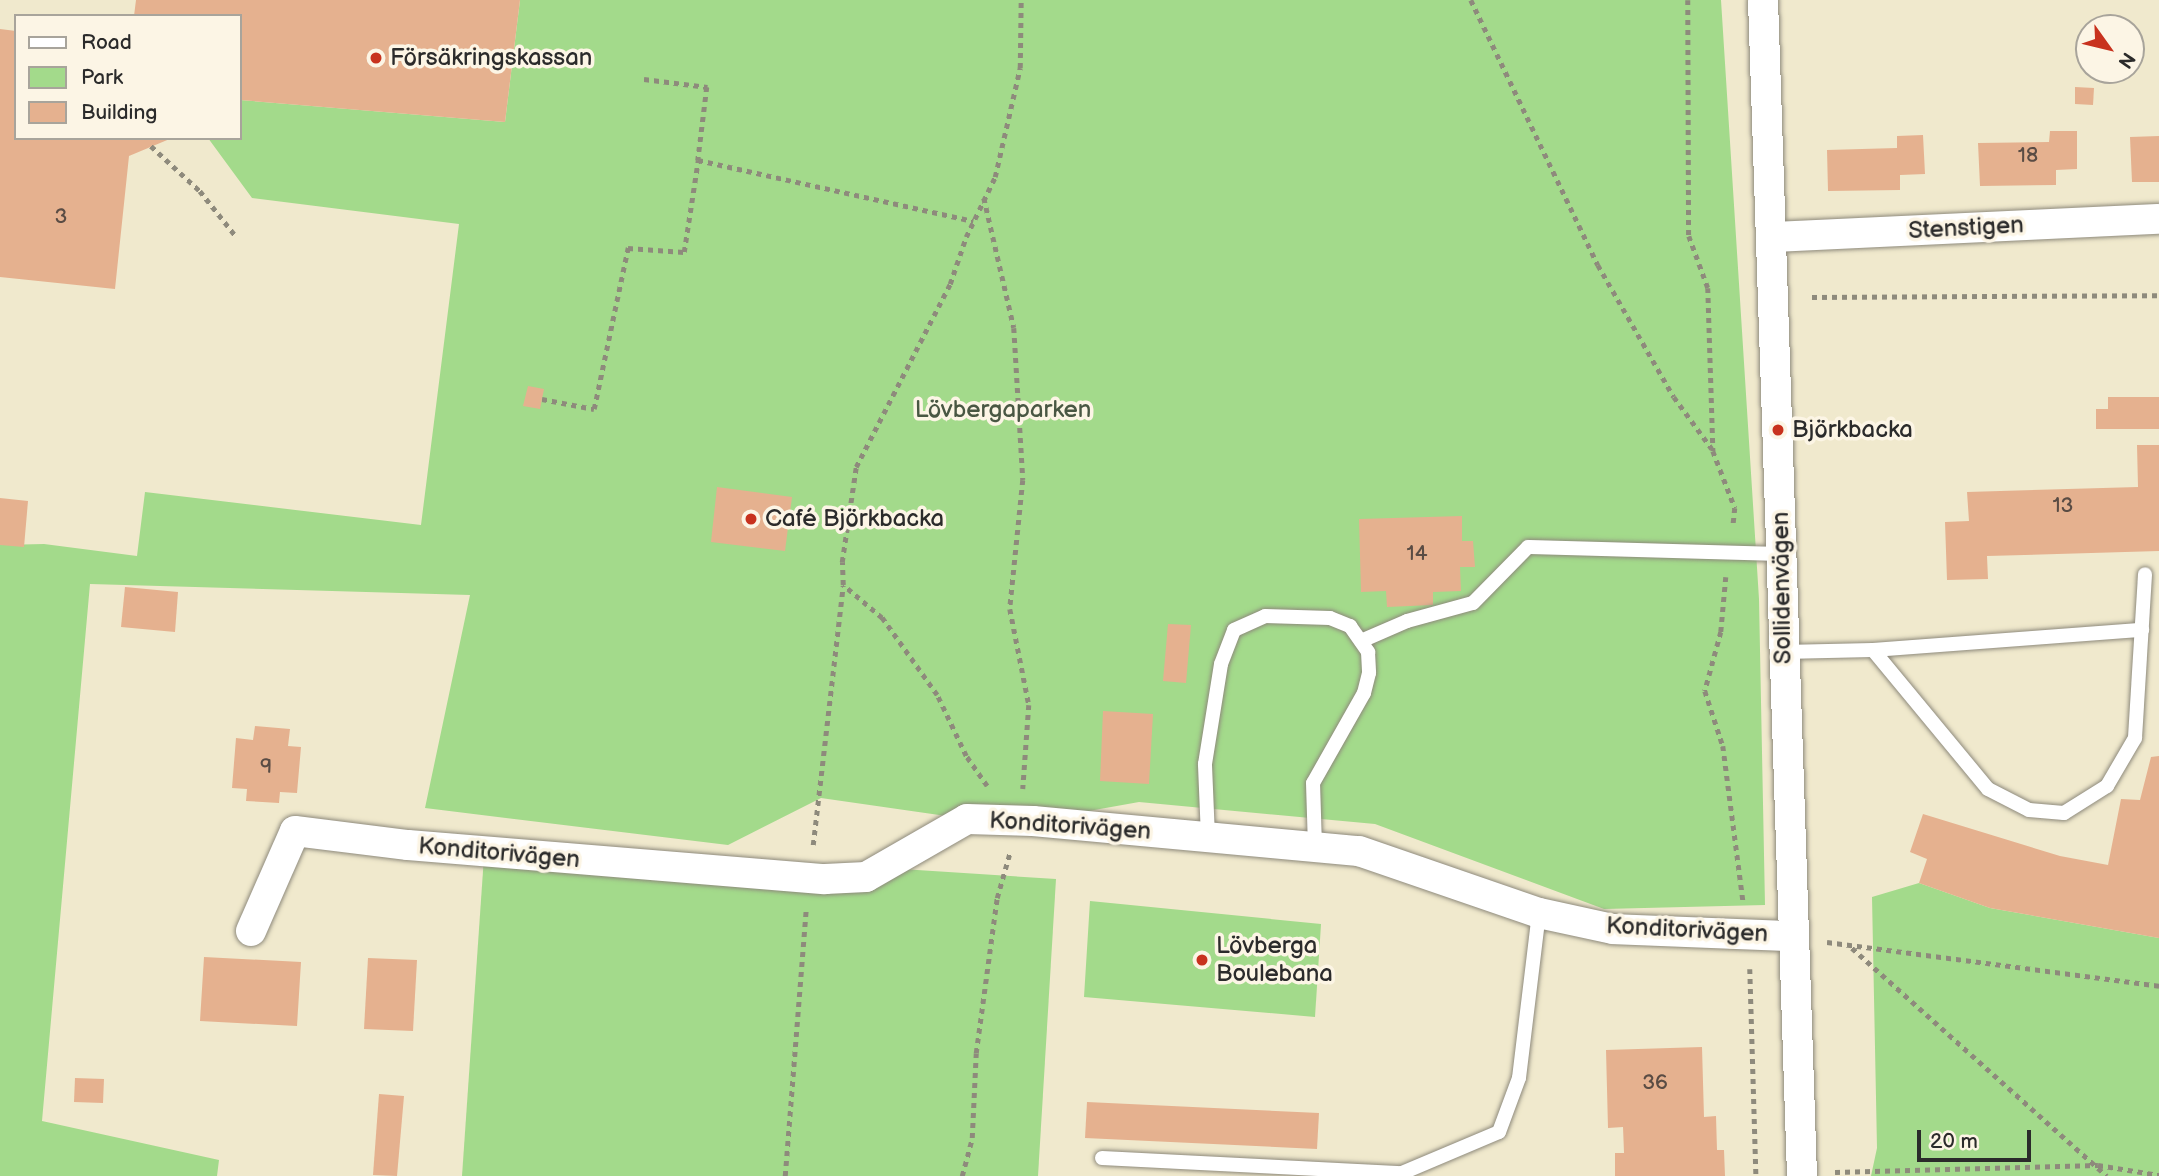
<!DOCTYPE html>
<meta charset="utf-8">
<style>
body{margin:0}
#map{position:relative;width:2159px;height:1176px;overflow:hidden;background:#f0e9cd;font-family:"Balsamiq Sans",sans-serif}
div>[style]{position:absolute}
.green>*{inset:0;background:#a3da8b}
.building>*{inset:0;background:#e5b18f}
.path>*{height:4.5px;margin-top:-2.25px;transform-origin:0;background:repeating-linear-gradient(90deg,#8e8a7c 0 5px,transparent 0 10px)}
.roads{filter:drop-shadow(0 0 2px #8e8a7c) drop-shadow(0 0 2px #8e8a7c)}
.service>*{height:14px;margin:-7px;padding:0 7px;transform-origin:7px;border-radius:7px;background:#fff}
.minor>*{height:30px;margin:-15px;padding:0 15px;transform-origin:15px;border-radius:15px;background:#fff}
.dots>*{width:19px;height:19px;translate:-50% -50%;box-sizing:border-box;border:4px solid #fcf5e5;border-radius:50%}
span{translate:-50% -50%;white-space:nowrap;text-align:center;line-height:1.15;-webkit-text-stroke:7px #fcf5e5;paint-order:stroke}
.number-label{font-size:21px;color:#5a4c44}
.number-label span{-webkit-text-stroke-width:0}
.poi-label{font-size:24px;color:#2b2b2b}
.left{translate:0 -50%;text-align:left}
.street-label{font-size:24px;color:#2b2b2b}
.park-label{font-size:24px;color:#495743}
.legend{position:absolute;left:14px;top:14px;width:228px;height:126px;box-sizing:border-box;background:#fcf5e5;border:2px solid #a8a49b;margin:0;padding:9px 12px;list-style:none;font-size:21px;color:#2b2b2b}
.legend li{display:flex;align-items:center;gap:14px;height:35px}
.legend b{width:35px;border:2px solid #a8a49b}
.north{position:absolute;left:2075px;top:14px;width:70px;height:70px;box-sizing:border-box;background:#fcf5e5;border:2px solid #a8a49b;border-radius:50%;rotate:124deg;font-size:19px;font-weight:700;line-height:28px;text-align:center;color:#2b2b2b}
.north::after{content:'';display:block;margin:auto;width:24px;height:32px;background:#c8321e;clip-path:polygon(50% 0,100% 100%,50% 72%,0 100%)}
.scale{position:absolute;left:1917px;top:1130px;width:114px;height:32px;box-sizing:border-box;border:4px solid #2b2b2b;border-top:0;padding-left:9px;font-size:21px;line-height:24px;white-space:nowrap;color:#2b2b2b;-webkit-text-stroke:5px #fcf5e5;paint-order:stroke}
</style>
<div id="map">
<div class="green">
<div style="clip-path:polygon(520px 0,1721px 0,1759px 599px,1765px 905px,1604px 909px,1375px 824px,1139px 802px,1033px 821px,967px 819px,821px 798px,728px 845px,425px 808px,470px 595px,90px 584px,42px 1121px,219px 1160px,217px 1176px,0 1176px,0 545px,44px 544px,137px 556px,145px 492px,421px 525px,459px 224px,252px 198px,208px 138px,240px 138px,240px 100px,505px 122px)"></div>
<div style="clip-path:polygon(485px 842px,1056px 879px,1038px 1176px,462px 1176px)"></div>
<div style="clip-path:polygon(1919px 883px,1990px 908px,2159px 938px,2159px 1176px,1871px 1176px,1877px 1148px,1872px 897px)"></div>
<div style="clip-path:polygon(1090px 901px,1321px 924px,1315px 1017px,1084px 997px)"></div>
</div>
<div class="building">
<div style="clip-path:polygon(136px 0,520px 0,505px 122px,240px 100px,240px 16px,134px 16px)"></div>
<div style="clip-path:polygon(0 29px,16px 31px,16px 138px,172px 138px,129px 156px,115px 289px,0 277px)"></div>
<div style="clip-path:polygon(2075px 87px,2094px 88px,2093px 105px,2075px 104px)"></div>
<div style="clip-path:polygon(2050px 131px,2077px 131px,2077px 169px,2056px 170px,2056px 185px,1980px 186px,1978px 143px,2049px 142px)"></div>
<div style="clip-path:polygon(1923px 135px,1925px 174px,1900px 175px,1900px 190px,1828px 191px,1827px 150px,1897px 148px,1897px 136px)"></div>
<div style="clip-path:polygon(2159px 136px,2159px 182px,2132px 182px,2130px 137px)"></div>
<div style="clip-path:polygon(528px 386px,544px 389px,540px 409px,523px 406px)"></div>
<div style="clip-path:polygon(2108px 397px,2159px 397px,2159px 429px,2096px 429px,2096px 409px,2108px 409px)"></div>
<div style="clip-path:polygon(2137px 445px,2159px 445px,2159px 551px,1987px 556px,1988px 579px,1947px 580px,1945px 522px,1969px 521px,1967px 492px,2138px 487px)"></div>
<div style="clip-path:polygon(717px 487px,792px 497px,785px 551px,711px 542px)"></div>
<div style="clip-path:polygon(0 498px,28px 501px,24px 547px,0 545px)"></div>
<div style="clip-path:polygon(1462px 516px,1462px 541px,1473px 541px,1475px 567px,1460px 567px,1461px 591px,1433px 592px,1433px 605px,1387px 607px,1386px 591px,1361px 592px,1359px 519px)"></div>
<div style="clip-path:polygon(125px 587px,178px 592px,175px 632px,121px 627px)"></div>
<div style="clip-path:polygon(1168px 624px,1191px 625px,1186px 683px,1163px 681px)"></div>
<div style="clip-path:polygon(1103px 711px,1153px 714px,1149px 784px,1100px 781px)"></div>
<div style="clip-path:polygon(255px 726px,290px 729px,288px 746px,301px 747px,297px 793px,280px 792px,279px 803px,246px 801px,247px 789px,232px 788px,236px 738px,253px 740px)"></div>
<div style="clip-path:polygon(2159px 756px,2159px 938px,1990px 908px,1919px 883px,1927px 859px,1910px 852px,1923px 814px,2060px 856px,2108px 865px,2121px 799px,2140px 800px,2151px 757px)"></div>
<div style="clip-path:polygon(204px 957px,301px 962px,297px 1026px,200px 1021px)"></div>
<div style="clip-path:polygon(368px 958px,417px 960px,413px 1031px,364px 1029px)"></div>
<div style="clip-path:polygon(1702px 1047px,1704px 1117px,1716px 1116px,1717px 1150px,1724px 1150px,1725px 1176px,1615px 1176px,1615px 1153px,1624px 1153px,1623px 1127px,1608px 1128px,1606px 1050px)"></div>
<div style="clip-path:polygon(75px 1078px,104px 1079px,103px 1103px,74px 1102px)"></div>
<div style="clip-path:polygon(379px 1094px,404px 1096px,397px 1176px,373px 1175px)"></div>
<div style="clip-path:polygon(1087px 1102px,1319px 1113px,1317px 1149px,1085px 1138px)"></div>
</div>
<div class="path">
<div style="left:1471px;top:0;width:294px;rotate:64.4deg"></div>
<div style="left:1598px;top:265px;width:152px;rotate:60.1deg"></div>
<div style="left:1674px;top:397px;width:64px;rotate:53.8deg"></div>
<div style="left:1688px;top:0;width:236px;rotate:89.8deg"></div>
<div style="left:1689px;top:236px;width:55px;rotate:69.9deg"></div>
<div style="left:1708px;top:288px;width:163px;rotate:88.2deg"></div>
<div style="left:1713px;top:451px;width:61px;rotate:68.9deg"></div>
<div style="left:1735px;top:508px;width:19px;rotate:96deg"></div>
<div style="left:644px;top:79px;width:64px;rotate:7.2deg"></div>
<div style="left:707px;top:87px;width:74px;rotate:97deg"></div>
<div style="left:698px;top:160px;width:282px;rotate:12.5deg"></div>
<div style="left:151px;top:146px;width:67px;rotate:42.6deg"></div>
<div style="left:200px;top:191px;width:56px;rotate:51.5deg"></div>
<div style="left:984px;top:198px;width:133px;rotate:77deg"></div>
<div style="left:1014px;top:328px;width:152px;rotate:86.6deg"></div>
<div style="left:1023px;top:480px;width:130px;rotate:95.8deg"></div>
<div style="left:1010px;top:609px;width:98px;rotate:78.8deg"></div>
<div style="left:1029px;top:705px;width:84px;rotate:94.1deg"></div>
<div style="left:1812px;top:297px;width:347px;rotate:-0.3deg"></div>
<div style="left:542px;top:399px;width:53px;rotate:10.9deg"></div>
<div style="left:594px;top:409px;width:165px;rotate:-78.1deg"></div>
<div style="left:628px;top:248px;width:56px;rotate:4.1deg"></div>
<div style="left:684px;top:252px;width:93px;rotate:-81.3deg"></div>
<div style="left:1726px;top:577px;width:55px;rotate:95.2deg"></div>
<div style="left:1721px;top:632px;width:61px;rotate:105.2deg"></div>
<div style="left:1705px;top:691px;width:58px;rotate:71.9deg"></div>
<div style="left:1723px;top:746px;width:156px;rotate:82.6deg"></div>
<div style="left:987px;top:786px;width:37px;rotate:-125deg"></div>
<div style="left:966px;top:756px;width:68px;rotate:-115.4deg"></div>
<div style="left:937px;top:695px;width:95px;rotate:-125.5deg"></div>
<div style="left:882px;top:618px;width:51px;rotate:-139.8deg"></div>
<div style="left:843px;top:585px;width:23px;rotate:-92deg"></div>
<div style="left:842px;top:562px;width:96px;rotate:-81.6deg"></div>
<div style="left:856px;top:467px;width:206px;rotate:-62.8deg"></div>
<div style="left:950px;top:284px;width:50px;rotate:-71.2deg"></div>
<div style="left:966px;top:237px;width:67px;rotate:-64.2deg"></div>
<div style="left:995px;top:177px;width:112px;rotate:-77.1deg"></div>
<div style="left:1020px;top:68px;width:68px;rotate:-89.2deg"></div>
<div style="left:813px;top:845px;width:261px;rotate:-83.4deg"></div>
<div style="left:1827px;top:942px;width:335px;rotate:7.5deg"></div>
<div style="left:1852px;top:948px;width:342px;rotate:41.8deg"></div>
<div style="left:1750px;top:969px;width:207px;rotate:88.3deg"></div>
<div style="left:1835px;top:1172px;width:263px;rotate:-1.5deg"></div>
<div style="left:2098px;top:1165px;width:62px;rotate:9.3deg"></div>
<div style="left:785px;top:1176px;width:268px;rotate:-85.5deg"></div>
<div style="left:962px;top:1176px;width:39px;rotate:-75deg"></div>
<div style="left:972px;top:1138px;width:85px;rotate:-87.3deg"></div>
<div style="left:976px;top:1053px;width:156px;rotate:-82.3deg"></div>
<div style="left:997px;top:898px;width:48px;rotate:-74.2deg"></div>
</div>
<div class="roads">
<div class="service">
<div style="left:1361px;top:641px;width:50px;rotate:-23.5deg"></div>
<div style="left:1407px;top:621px;width:68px;rotate:-15.3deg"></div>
<div style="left:1473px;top:603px;width:78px;rotate:-45.5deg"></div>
<div style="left:1528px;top:547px;width:254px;rotate:1.6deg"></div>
<div style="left:1873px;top:650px;width:180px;rotate:50.4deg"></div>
<div style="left:1988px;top:789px;width:46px;rotate:27.1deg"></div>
<div style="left:2029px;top:810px;width:35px;rotate:5deg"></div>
<div style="left:2064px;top:813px;width:51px;rotate:-32.1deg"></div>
<div style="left:2107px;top:786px;width:56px;rotate:-59.7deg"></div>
<div style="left:2135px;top:738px;width:164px;rotate:-86.5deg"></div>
<div style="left:1783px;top:652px;width:90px;rotate:-1.3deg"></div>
<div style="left:1873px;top:650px;width:270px;rotate:-4.3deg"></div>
<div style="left:1208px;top:837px;width:73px;rotate:-92.4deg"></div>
<div style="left:1205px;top:764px;width:101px;rotate:-80.9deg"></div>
<div style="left:1221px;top:664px;width:36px;rotate:-69deg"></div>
<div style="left:1234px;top:630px;width:34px;rotate:-24deg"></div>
<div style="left:1265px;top:616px;width:65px;rotate:1.8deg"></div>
<div style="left:1330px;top:618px;width:22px;rotate:22deg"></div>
<div style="left:1350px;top:626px;width:32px;rotate:55deg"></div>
<div style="left:1368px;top:652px;width:21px;rotate:87deg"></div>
<div style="left:1369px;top:673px;width:21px;rotate:104deg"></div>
<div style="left:1364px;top:693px;width:103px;rotate:119.5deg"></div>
<div style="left:1313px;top:783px;width:64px;rotate:88.2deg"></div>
<div style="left:1102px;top:1158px;width:300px;rotate:2.9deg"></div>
<div style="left:1402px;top:1173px;width:105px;rotate:-22.9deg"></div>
<div style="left:1499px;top:1132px;width:58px;rotate:-69.7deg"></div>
<div style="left:1519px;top:1078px;width:166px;rotate:-83.1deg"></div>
</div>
<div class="minor">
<div style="left:1763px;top:0;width:1177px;rotate:88.1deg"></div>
<div style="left:1773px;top:237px;width:386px;rotate:-2.7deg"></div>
<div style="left:251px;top:931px;width:109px;rotate:-66.3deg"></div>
<div style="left:295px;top:831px;width:114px;rotate:7.1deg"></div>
<div style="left:408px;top:845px;width:418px;rotate:4.7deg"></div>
<div style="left:825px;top:879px;width:41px;rotate:-2.8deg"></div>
<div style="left:866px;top:877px;width:116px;rotate:-29.9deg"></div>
<div style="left:967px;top:819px;width:66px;rotate:1.7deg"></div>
<div style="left:1033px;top:821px;width:327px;rotate:5.3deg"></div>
<div style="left:1359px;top:851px;width:190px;rotate:19deg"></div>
<div style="left:1539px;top:913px;width:76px;rotate:12.2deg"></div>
<div style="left:1613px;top:929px;width:178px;rotate:2.3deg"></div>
</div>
</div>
<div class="dots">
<div style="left:376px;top:58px;background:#c8321e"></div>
<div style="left:1778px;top:430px;background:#c8321e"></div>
<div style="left:751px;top:519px;background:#c8321e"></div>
<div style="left:1202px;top:960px;background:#c8321e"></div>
</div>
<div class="number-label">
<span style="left:2028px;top:156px">18</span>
<span style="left:61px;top:217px">3</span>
<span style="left:2063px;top:506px">13</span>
<span style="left:1417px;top:554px">14</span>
<span style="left:266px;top:767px">9</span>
<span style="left:1655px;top:1083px">36</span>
</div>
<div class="poi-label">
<span class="left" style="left:390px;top:58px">Försäkringskassan</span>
<span class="left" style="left:1792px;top:430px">Björkbacka</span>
<span class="left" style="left:765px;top:519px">Café Björkbacka</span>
<span class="left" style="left:1216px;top:960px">Lövberga<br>Boulebana</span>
</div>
<div class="street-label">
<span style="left:1966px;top:228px;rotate:-3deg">Stenstigen</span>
<span style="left:1782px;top:588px;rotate:-91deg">Sollidenvägen</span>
<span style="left:1070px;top:826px;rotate:4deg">Konditorivägen</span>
<span style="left:499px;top:853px;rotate:5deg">Konditorivägen</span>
<span style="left:1687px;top:930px;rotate:3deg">Konditorivägen</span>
</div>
<div class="park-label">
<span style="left:1003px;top:410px">Lövbergaparken</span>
</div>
<ul class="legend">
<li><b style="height:9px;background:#fff"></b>Road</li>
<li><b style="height:19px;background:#a3da8b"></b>Park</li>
<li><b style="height:19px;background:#e5b18f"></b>Building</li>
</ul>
<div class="north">N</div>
<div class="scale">20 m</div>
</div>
